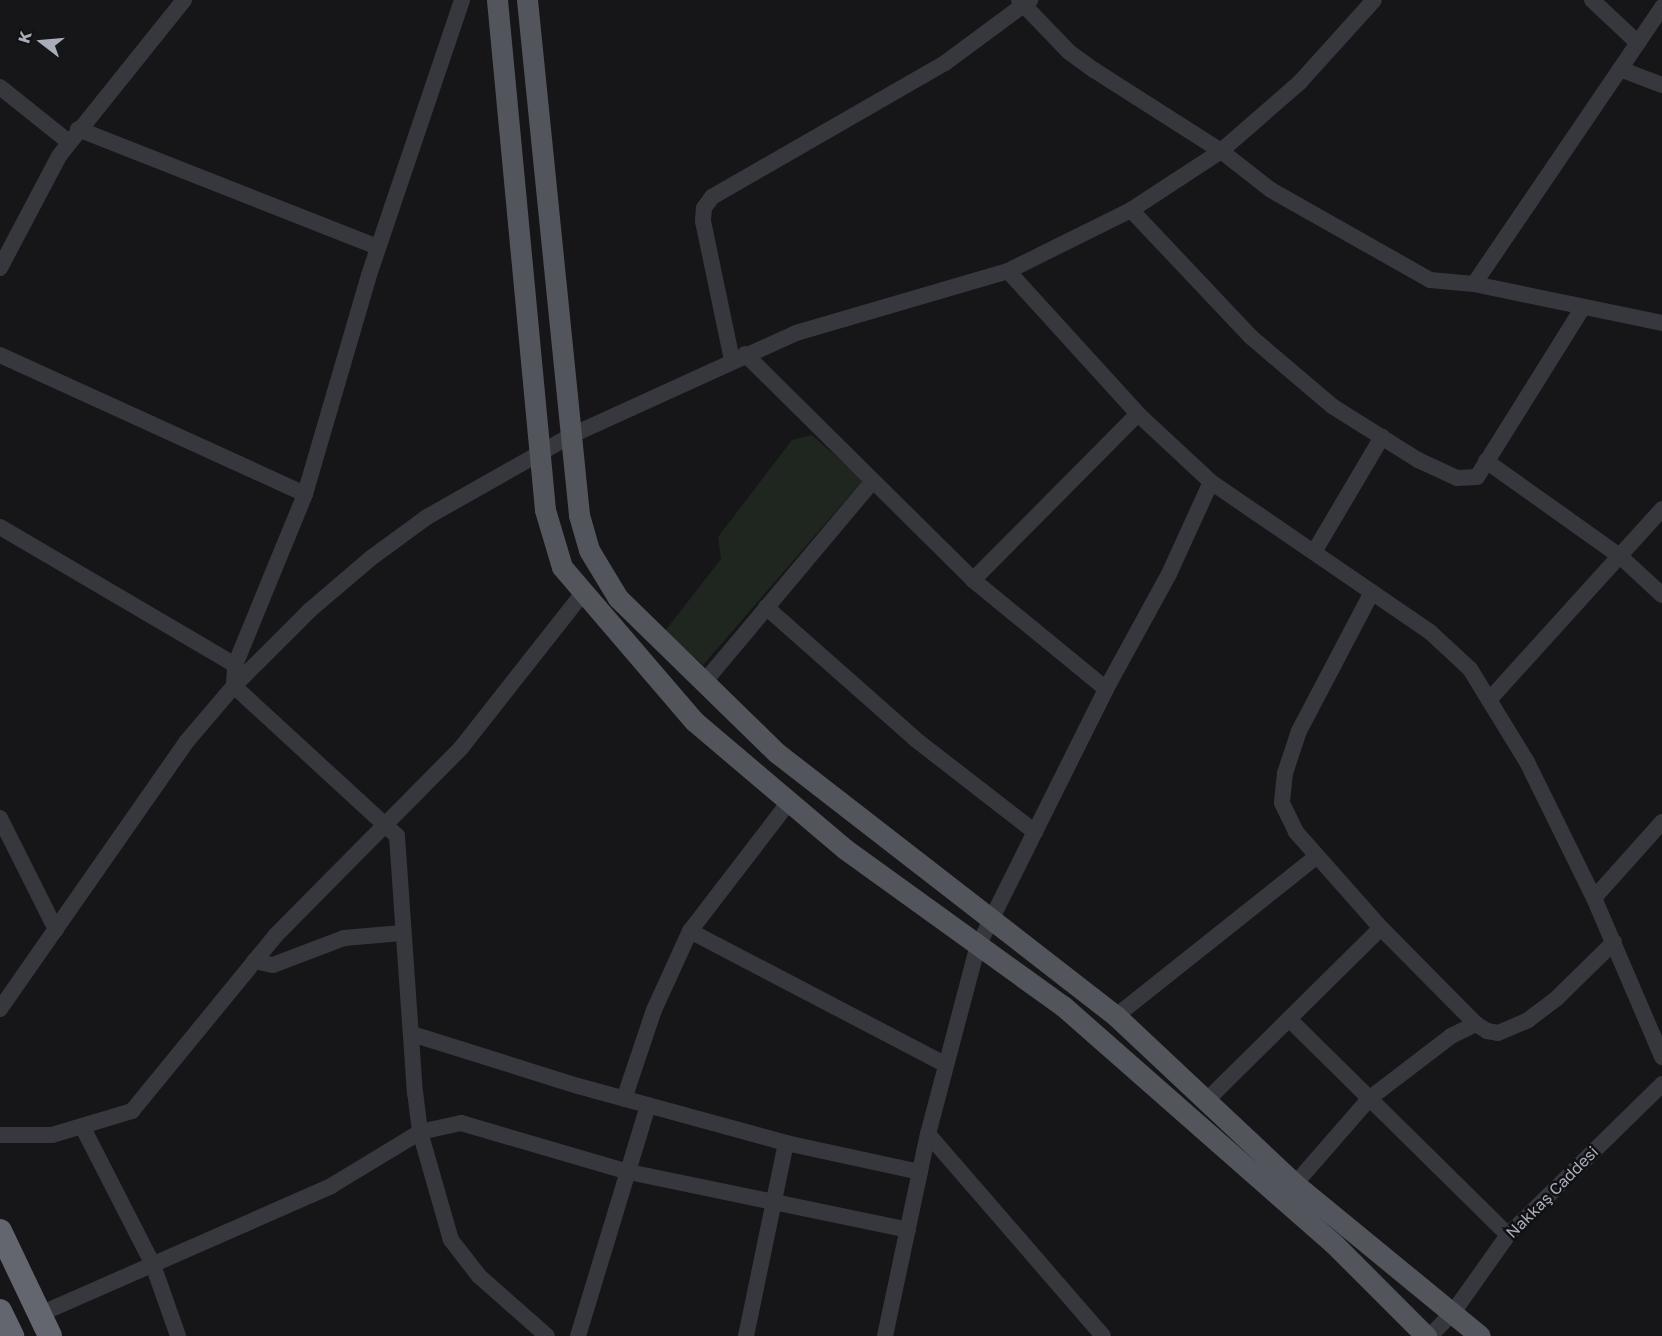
<!DOCTYPE html>
<meta charset="utf-8">
<style>
body{margin:0}
#map{position:relative;width:1662px;height:1336px;overflow:hidden;background:#161618;font-family:"Golos Text",sans-serif}
div>[style]{position:absolute}
.green>*{inset:0;background:#1e261f}
.minor>*{height:16px;margin:-8px;padding:0 8px;transform-origin:8px;border-radius:8px;background:#37383d}
.major>*{height:21px;margin:-10.5px;padding:0 10.5px;transform-origin:10.5px;border-radius:10.5px;background:#53555c}
.highway>*{height:24px;margin:-12px;padding:0 12px;transform-origin:12px;border-radius:12px;background:#63666e}
span{translate:-50% -50%;white-space:nowrap;text-align:center;line-height:1.15;-webkit-text-stroke:5px #111113;paint-order:stroke}
.street-label{font-size:16px;color:#a8adb8}
.north{position:absolute;left:12px;top:12px;width:60px;height:60px;-webkit-text-stroke:4px #111113;paint-order:stroke;rotate:286deg;font-size:16px;font-weight:700;line-height:24px;text-align:center;color:#a8adb8}
.north::after{content:'';display:block;margin:auto;width:21px;height:27px;background:#a8adb8;clip-path:polygon(50% 0,100% 100%,50% 72%,0 100%)}
</style>
<div id="map">
<div class="green">
<div style="clip-path:polygon(812px 435px,863px 480px,703px 665px,665px 631px,721px 559px,718px 537px,792px 440px)"></div>
</div>
<div class="minor">
<div style="left:1019px;top:0;width:72px;rotate:46.1deg"></div>
<div style="left:1069px;top:52px;width:31px;rotate:36deg"></div>
<div style="left:1094px;top:70px;width:151px;rotate:32.5deg"></div>
<div style="left:1221px;top:151px;width:63px;rotate:38deg"></div>
<div style="left:1271px;top:190px;width:183px;rotate:29.5deg"></div>
<div style="left:1430px;top:280px;width:44px;rotate:5.2deg"></div>
<div style="left:1474px;top:284px;width:192px;rotate:11.7deg"></div>
<div style="left:1592px;top:0;width:63px;rotate:43.1deg"></div>
<div style="left:1620px;top:69px;width:45px;rotate:20.9deg"></div>
<div style="left:0;top:87px;width:88px;rotate:38.6deg"></div>
<div style="left:78px;top:129px;width:322px;rotate:21.5deg"></div>
<div style="left:1131px;top:210px;width:175px;rotate:46.6deg"></div>
<div style="left:1251px;top:337px;width:106px;rotate:40.4deg"></div>
<div style="left:1332px;top:406px;width:102px;rotate:32.1deg"></div>
<div style="left:1418px;top:460px;width:43px;rotate:24.8deg"></div>
<div style="left:1457px;top:478px;width:20px;rotate:-3deg"></div>
<div style="left:1477px;top:477px;width:198px;rotate:-58deg"></div>
<div style="left:0;top:268px;width:127px;rotate:-62.2deg"></div>
<div style="left:59px;top:156px;width:200px;rotate:-51.3deg"></div>
<div style="left:1008px;top:271px;width:193px;rotate:47.7deg"></div>
<div style="left:1138px;top:414px;width:100px;rotate:43deg"></div>
<div style="left:1211px;top:482px;width:264px;rotate:34.4deg"></div>
<div style="left:1429px;top:631px;width:56px;rotate:42.8deg"></div>
<div style="left:1470px;top:669px;width:109px;rotate:58.5deg"></div>
<div style="left:1527px;top:762px;width:152px;rotate:63.8deg"></div>
<div style="left:1594px;top:898px;width:173px;rotate:66.8deg"></div>
<div style="left:1474px;top:284px;width:335px;rotate:-55.8deg"></div>
<div style="left:745px;top:354px;width:321px;rotate:44.7deg"></div>
<div style="left:973px;top:580px;width:172px;rotate:39.3deg"></div>
<div style="left:0;top:355px;width:335px;rotate:24.5deg"></div>
<div style="left:732px;top:360px;width:142px;rotate:-101.8deg"></div>
<div style="left:703px;top:221px;width:13px;rotate:-86deg"></div>
<div style="left:704px;top:208px;width:14px;rotate:-54deg"></div>
<div style="left:712px;top:197px;width:269px;rotate:-29.9deg"></div>
<div style="left:945px;top:63px;width:106px;rotate:-36.5deg"></div>
<div style="left:1486px;top:461px;width:166px;rotate:35.4deg"></div>
<div style="left:1621px;top:557px;width:56px;rotate:42.8deg"></div>
<div style="left:0;top:527px;width:273px;rotate:30.4deg"></div>
<div style="left:1314px;top:552px;width:134px;rotate:-59.4deg"></div>
<div style="left:973px;top:580px;width:234px;rotate:-45.2deg"></div>
<div style="left:1372px;top:592px;width:157px;rotate:117.7deg"></div>
<div style="left:1299px;top:731px;width:44px;rotate:108.4deg"></div>
<div style="left:1285px;top:773px;width:30px;rotate:96deg"></div>
<div style="left:1282px;top:803px;width:32px;rotate:64deg"></div>
<div style="left:1296px;top:832px;width:128px;rotate:48.5deg"></div>
<div style="left:1381px;top:928px;width:135px;rotate:45.3deg"></div>
<div style="left:1476px;top:1024px;width:13px;rotate:32deg"></div>
<div style="left:1487px;top:1031px;width:11px;rotate:10deg"></div>
<div style="left:1498px;top:1033px;width:33px;rotate:-23deg"></div>
<div style="left:1528px;top:1020px;width:36px;rotate:-37deg"></div>
<div style="left:1557px;top:998px;width:80px;rotate:-44.5deg"></div>
<div style="left:766px;top:607px;width:199px;rotate:41.5deg"></div>
<div style="left:915px;top:739px;width:152px;rotate:37.8deg"></div>
<div style="left:705px;top:681px;width:261px;rotate:-50deg"></div>
<div style="left:1489px;top:700px;width:258px;rotate:-47.8deg"></div>
<div style="left:0;top:818px;width:125px;rotate:63.4deg"></div>
<div style="left:1594px;top:898px;width:102px;rotate:-48.2deg"></div>
<div style="left:690px;top:931px;width:289px;rotate:27.6deg"></div>
<div style="left:254px;top:961px;width:19px;rotate:12deg"></div>
<div style="left:273px;top:965px;width:76px;rotate:-20.8deg"></div>
<div style="left:344px;top:938px;width:58px;rotate:-4.9deg"></div>
<div style="left:0;top:1009px;width:327px;rotate:-55.1deg"></div>
<div style="left:187px;top:741px;width:72px;rotate:-49.5deg"></div>
<div style="left:234px;top:686px;width:21px;rotate:-87deg"></div>
<div style="left:235px;top:665px;width:185px;rotate:-67.7deg"></div>
<div style="left:305px;top:494px;width:228px;rotate:-73.7deg"></div>
<div style="left:369px;top:275px;width:290px;rotate:-71.3deg"></div>
<div style="left:1116px;top:1016px;width:257px;rotate:-38.5deg"></div>
<div style="left:1289px;top:1019px;width:308px;rotate:44.6deg"></div>
<div style="left:412px;top:1034px;width:174px;rotate:17.4deg"></div>
<div style="left:578px;top:1086px;width:216px;rotate:15.3deg"></div>
<div style="left:786px;top:1143px;width:137px;rotate:12.2deg"></div>
<div style="left:624px;top:1099px;width:94px;rotate:-71.4deg"></div>
<div style="left:654px;top:1010px;width:87px;rotate:-65.5deg"></div>
<div style="left:690px;top:931px;width:163px;rotate:-52.5deg"></div>
<div style="left:1206px;top:1101px;width:246px;rotate:-44.7deg"></div>
<div style="left:82px;top:1126px;width:156px;rotate:62.9deg"></div>
<div style="left:153px;top:1265px;width:75px;rotate:70.6deg"></div>
<div style="left:928px;top:1134px;width:267px;rotate:49.1deg"></div>
<div style="left:0;top:1135px;width:52px"></div>
<div style="left:52px;top:1135px;width:84px;rotate:-16.7deg"></div>
<div style="left:132px;top:1111px;width:226px;rotate:-50.7deg"></div>
<div style="left:275px;top:936px;width:264px;rotate:-45.3deg"></div>
<div style="left:461px;top:748px;width:196px;rotate:-51.8deg"></div>
<div style="left:1295px;top:1184px;width:114px;rotate:-48.9deg"></div>
<div style="left:1370px;top:1098px;width:102px;rotate:-37.4deg"></div>
<div style="left:1451px;top:1036px;width:28px;rotate:-26deg"></div>
<div style="left:40px;top:1314px;width:318px;rotate:-23.7deg"></div>
<div style="left:331px;top:1186px;width:104px;rotate:-31.2deg"></div>
<div style="left:420px;top:1132px;width:42px;rotate:-12.4deg"></div>
<div style="left:461px;top:1123px;width:175px;rotate:16.3deg"></div>
<div style="left:629px;top:1172px;width:285px;rotate:11.7deg"></div>
<div style="left:547px;top:1336px;width:91px;rotate:-138.6deg"></div>
<div style="left:479px;top:1276px;width:46px;rotate:-127.9deg"></div>
<div style="left:451px;top:1240px;width:112px;rotate:-106deg"></div>
<div style="left:420px;top:1132px;width:38px;rotate:-97deg"></div>
<div style="left:415px;top:1094px;width:259px;rotate:-94deg"></div>
<div style="left:397px;top:836px;width:222px;rotate:-137.4deg"></div>
<div style="left:234px;top:686px;width:107px;rotate:-45deg"></div>
<div style="left:310px;top:610px;width:80px;rotate:-40.4deg"></div>
<div style="left:371px;top:558px;width:69px;rotate:-36.2deg"></div>
<div style="left:427px;top:517px;width:164px;rotate:-29.5deg"></div>
<div style="left:570px;top:436px;width:248px;rotate:-24.5deg"></div>
<div style="left:796px;top:333px;width:221px;rotate:-16.3deg"></div>
<div style="left:1008px;top:271px;width:137px;rotate:-26.4deg"></div>
<div style="left:1131px;top:210px;width:108px;rotate:-33.2deg"></div>
<div style="left:1221px;top:151px;width:105px;rotate:-41.1deg"></div>
<div style="left:1300px;top:82px;width:110px;rotate:-47.9deg"></div>
<div style="left:578px;top:1336px;width:241px;rotate:-73.1deg"></div>
<div style="left:746px;top:1336px;width:197px;rotate:-78.3deg"></div>
<div style="left:885px;top:1336px;width:207px;rotate:-78deg"></div>
<div style="left:928px;top:1134px;width:192px;rotate:-75.2deg"></div>
<div style="left:977px;top:948px;width:289px;rotate:-63.5deg"></div>
<div style="left:1106px;top:689px;width:131px;rotate:-61.3deg"></div>
<div style="left:1169px;top:574px;width:101px;rotate:-65.5deg"></div>
<div style="left:1430px;top:1336px;width:35px;rotate:-46deg"></div>
<div style="left:1454px;top:1311px;width:93px;rotate:-54.6deg"></div>
<div style="left:1508px;top:1235px;width:216px;rotate:-44.4deg"></div>
</div>
<div class="major">
<div style="left:497px;top:0;width:512px;rotate:84.62deg"></div>
<div style="left:545px;top:510px;width:59px;rotate:73.4deg"></div>
<div style="left:562px;top:567px;width:203px;rotate:49.4deg"></div>
<div style="left:694px;top:721px;width:198px;rotate:40.3deg"></div>
<div style="left:845px;top:849px;width:269px;rotate:35.8deg"></div>
<div style="left:1063px;top:1006px;width:359px;rotate:41.3deg"></div>
<div style="left:1333px;top:1243px;width:132px;rotate:45deg"></div>
<div style="left:527px;top:0;width:518px;rotate:84.23deg"></div>
<div style="left:579px;top:515px;width:36px;rotate:74deg"></div>
<div style="left:589px;top:550px;width:56px;rotate:58.9deg"></div>
<div style="left:618px;top:598px;width:222px;rotate:44.3deg"></div>
<div style="left:777px;top:753px;width:429px;rotate:37.8deg"></div>
<div style="left:1116px;top:1016px;width:245px;rotate:43.2deg"></div>
<div style="left:1295px;top:1184px;width:239px;rotate:39.4deg"></div>
</div>
<div class="highway">
<div style="left:0;top:1231px;width:116px;rotate:64.5deg"></div>
<div style="left:0;top:1311px;width:28px;rotate:64deg"></div>
</div>
<div class="street-label">
<span style="left:1552px;top:1192px;rotate:-45deg">Nakkaş Caddesi</span>
</div>
<div class="north">K</div>
</div>
